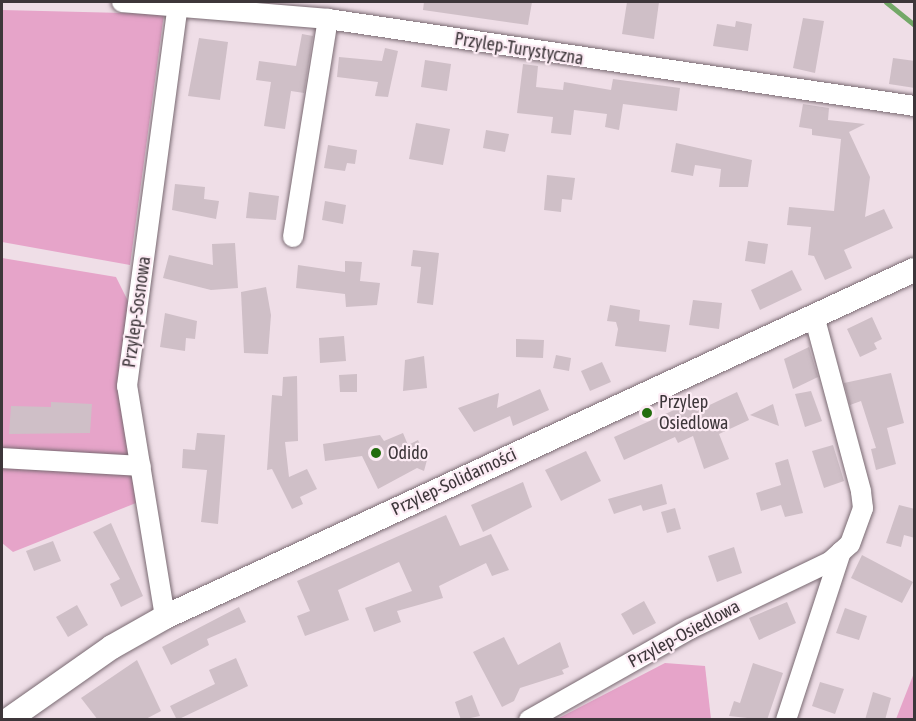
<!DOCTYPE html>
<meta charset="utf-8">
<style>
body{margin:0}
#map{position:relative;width:916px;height:721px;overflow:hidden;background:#efdee7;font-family:"Asap Condensed",sans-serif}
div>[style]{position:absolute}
.green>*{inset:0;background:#e6a4c9}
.stream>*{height:5px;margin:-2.5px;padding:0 2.5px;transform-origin:2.5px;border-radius:2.5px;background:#73a868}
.building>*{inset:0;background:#cfbfc7}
.roads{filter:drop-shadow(0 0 2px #796a72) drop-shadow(0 0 2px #796a72)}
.minor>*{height:20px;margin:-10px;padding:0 10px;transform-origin:10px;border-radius:10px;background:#fff}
.major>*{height:24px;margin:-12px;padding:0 12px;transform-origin:12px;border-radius:12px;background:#fff}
.dots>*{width:16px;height:16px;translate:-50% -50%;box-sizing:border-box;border:3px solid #fcebf4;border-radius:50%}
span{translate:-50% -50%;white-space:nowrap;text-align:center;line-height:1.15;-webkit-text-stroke:4.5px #fcebf4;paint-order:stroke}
.street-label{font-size:18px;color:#3d363a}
.poi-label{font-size:18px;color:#3d363a}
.left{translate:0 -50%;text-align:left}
.frame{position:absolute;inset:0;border:3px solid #3d363a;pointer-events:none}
</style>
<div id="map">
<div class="green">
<div style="clip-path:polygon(2px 10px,164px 14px,130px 265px,2px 242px)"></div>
<div style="clip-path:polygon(2px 258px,116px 277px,128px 301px,122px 403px,136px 503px,13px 552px,2px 543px)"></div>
<div style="clip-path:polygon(665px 663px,705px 666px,711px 719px,557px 719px)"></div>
<div style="clip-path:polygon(914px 673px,914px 719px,896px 719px)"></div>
</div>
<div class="stream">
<div style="left:886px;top:2px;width:36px;rotate:39deg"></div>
</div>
<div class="building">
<div style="clip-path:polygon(424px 2px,532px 2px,528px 25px,423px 10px)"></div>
<div style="clip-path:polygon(627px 2px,659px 2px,654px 39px,622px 34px)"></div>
<div style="clip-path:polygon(803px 18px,824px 21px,815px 73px,793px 68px)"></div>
<div style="clip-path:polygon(736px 21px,752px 24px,748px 51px,713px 46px,717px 24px,735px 27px)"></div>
<div style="clip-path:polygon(302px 34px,313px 36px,304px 93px,291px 91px,285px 129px,264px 126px,271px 82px,256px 80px,259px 61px,296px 66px)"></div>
<div style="clip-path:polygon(199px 38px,228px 42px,220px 100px,188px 96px)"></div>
<div style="clip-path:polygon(385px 48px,398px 51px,388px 97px,375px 96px,378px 82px,337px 77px,339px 57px,382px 61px)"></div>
<div style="clip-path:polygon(893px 58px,915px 61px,915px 88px,889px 84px)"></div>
<div style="clip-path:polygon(425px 60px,451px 64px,447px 91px,421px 87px)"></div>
<div style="clip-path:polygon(523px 64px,538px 66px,536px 87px,563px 90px,564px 82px,611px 90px,613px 79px,680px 88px,677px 111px,623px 104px,619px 130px,605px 127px,607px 114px,574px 110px,571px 135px,551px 133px,553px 117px,517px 113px)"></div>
<div style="clip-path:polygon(803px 104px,829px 108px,828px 120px,865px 124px,849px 132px,870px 177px,865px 217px,884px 209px,893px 228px,844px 250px,852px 268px,825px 280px,814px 256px,808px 255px,811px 227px,787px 225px,789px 207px,834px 211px,841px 139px,812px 135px,812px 129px,799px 127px)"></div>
<div style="clip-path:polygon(416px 123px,450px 129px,443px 165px,409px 159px)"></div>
<div style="clip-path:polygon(486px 130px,509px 134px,505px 152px,483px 148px)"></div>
<div style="clip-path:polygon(676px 143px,752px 160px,748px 187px,719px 187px,721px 169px,695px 165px,693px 176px,671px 172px)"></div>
<div style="clip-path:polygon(328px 145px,357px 150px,355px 164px,347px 163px,345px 171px,324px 168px)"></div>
<div style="clip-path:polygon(547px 175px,575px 178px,572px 200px,562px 199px,561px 212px,544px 210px)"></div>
<div style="clip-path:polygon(175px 184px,205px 187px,204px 199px,219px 201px,216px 219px,172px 210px)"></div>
<div style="clip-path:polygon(249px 192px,279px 196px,276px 220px,246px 218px)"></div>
<div style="clip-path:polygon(325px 201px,346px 205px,343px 224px,322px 220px)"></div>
<div style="clip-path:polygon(748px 241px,768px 244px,765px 264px,745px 261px)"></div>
<div style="clip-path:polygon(235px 243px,238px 288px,211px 290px,163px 278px,169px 255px,213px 265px,212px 244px)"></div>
<div style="clip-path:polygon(413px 250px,439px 253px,433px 305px,417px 303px,421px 267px,411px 266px)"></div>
<div style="clip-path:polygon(345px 261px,362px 262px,360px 281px,380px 283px,377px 305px,346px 307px,345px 294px,296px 288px,298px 265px,345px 272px)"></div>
<div style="clip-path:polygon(792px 270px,802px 290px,760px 310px,751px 290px)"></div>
<div style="clip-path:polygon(266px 287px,271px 315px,268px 354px,244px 353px,241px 292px)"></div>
<div style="clip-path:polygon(693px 300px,722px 303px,719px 329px,689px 325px)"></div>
<div style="clip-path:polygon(610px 305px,640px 310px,639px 321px,670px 325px,666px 352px,615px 346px,618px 329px,616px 322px,607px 321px)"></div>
<div style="clip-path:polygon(165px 313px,197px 321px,195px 339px,186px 338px,185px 351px,160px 347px)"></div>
<div style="clip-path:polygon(872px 317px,882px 339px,874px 343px,877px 349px,860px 357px,847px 329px)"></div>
<div style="clip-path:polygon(344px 336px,346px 361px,320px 363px,319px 338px)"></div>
<div style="clip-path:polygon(516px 339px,544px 340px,543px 358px,516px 357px)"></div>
<div style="clip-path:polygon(809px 347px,818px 377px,793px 389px,784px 359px)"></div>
<div style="clip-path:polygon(556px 355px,571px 358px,569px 371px,553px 368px)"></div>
<div style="clip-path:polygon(424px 356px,427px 388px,403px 391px,405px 360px)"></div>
<div style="clip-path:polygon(602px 362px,611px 382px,590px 391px,581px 371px)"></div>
<div style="clip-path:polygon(891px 373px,904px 423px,887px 428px,896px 464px,876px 470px,871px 449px,876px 448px,861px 401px,850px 405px,844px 383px)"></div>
<div style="clip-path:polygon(357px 374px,357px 392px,340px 392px,339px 375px)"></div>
<div style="clip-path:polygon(297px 376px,298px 441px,285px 442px,289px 477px,307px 469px,317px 489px,300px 497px,303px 504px,292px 509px,272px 469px,267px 470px,272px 395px,282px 396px,283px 377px)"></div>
<div style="clip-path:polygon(540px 389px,549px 410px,513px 426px,510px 416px,474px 432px,458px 408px,499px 393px,497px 408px)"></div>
<div style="clip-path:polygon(811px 391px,822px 421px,805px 427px,795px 394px)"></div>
<div style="clip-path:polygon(737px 392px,749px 420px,719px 434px,729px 459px,704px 469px,693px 436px,678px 443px,675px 437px,624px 460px,614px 437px,692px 402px,697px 411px)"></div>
<div style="clip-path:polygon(51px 402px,92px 404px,90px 433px,9px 434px,11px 406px,51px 407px)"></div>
<div style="clip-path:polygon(773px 404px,779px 426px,750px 415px)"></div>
<div style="clip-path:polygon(197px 433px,225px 435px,218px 524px,201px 522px,207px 470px,182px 468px,183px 449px,195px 450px)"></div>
<div style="clip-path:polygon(403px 433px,408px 445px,418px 440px,427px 460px,424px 471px,417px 468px,378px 489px,362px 456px,325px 461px,323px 444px,380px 435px,384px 441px)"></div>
<div style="clip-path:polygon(833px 445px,844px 481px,824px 488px,812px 451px)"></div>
<div style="clip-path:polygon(586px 451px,601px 481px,561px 501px,545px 470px)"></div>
<div style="clip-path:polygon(788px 459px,803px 513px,785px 517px,781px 505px,761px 511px,756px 493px,781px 485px,775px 463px)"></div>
<div style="clip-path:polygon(523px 482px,532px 507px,483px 532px,471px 505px)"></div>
<div style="clip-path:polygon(662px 484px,667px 504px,643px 511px,641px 505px,614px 514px,608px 499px)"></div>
<div style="clip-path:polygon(899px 505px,915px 509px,915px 538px,904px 535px,901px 547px,886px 543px)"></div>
<div style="clip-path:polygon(675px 508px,681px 529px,667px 533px,661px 512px)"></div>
<div style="clip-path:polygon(446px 515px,460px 546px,491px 534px,509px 570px,492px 576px,486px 563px,439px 586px,443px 598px,397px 611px,401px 622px,374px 632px,365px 608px,412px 591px,399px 562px,338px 590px,349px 620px,305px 636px,297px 616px,310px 611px,297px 581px)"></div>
<div style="clip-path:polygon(111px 523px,143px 596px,121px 607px,110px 584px,120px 579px,93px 532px)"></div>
<div style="clip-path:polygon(53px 541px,61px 561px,34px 571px,26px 551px)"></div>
<div style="clip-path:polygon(734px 547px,742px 573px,717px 582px,708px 556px)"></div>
<div style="clip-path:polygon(862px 555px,913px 582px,902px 603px,851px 578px)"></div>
<div style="clip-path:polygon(644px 601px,656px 623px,633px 635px,621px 614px)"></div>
<div style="clip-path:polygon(787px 602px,796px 623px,759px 640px,749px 618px)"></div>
<div style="clip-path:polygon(77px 605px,88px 625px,68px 637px,56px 617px)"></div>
<div style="clip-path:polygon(239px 607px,246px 622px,207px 639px,209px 645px,171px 665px,162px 647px)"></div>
<div style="clip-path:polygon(845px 608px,867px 616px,859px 640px,836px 633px)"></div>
<div style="clip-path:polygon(504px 637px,518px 665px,560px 642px,569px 667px,562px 670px,564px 674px,520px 688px,514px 701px,502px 707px,473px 652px)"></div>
<div style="clip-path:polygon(236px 658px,248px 686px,177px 720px,170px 706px,215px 684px,209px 670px)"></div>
<div style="clip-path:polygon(137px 660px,161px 711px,144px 720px,98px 720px,81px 698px)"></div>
<div style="clip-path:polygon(753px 663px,783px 673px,767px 720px,729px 716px,734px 701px,740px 703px)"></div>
<div style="clip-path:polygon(820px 682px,844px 689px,835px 714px,812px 706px)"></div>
<div style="clip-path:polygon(873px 692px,891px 698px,885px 720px,865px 720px)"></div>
<div style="clip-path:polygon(472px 695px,480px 716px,461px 720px,455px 702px)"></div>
</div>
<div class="roads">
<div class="minor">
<div style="left:122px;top:2px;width:207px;rotate:4.7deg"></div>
<div style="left:328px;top:19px;width:592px;rotate:8.44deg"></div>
<div style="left:293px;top:237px;width:221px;rotate:-80.9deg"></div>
<div style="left:2px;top:458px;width:139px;rotate:3.3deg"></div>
<div style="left:165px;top:617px;width:234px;rotate:-99.3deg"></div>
<div style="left:127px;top:386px;width:384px;rotate:-82.4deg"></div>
<div style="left:529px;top:720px;width:185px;rotate:-29.5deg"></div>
<div style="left:690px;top:629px;width:157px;rotate:-25.7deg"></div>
<div style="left:831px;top:561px;width:25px;rotate:-42deg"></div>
<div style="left:850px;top:544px;width:38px;rotate:-70deg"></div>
<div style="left:863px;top:508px;width:17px;rotate:-97deg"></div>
<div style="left:861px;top:491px;width:181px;rotate:-105deg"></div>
<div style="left:786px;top:720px;width:177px;rotate:-71.9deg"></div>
</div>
<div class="major">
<div style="left:8px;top:720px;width:127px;rotate:-35.1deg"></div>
<div style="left:112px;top:647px;width:61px;rotate:-29.5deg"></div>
<div style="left:165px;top:617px;width:825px;rotate:-24.86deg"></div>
</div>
</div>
<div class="dots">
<div style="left:647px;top:413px;background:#236d0e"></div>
<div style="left:376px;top:453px;background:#236d0e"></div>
</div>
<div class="street-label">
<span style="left:519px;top:49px;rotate:9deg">Przylep-Turystyczna</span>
<span style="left:137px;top:312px;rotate:-82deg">Przylep-Sosnowa</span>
<span style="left:454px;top:482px;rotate:-25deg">Przylep-Solidarności</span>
<span style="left:684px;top:634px;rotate:-28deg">Przylep-Osiedlowa</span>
</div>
<div class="poi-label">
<span class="left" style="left:659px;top:413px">Przylep<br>Osiedlowa</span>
<span class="left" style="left:388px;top:453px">Odido</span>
</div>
<div class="frame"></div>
</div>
